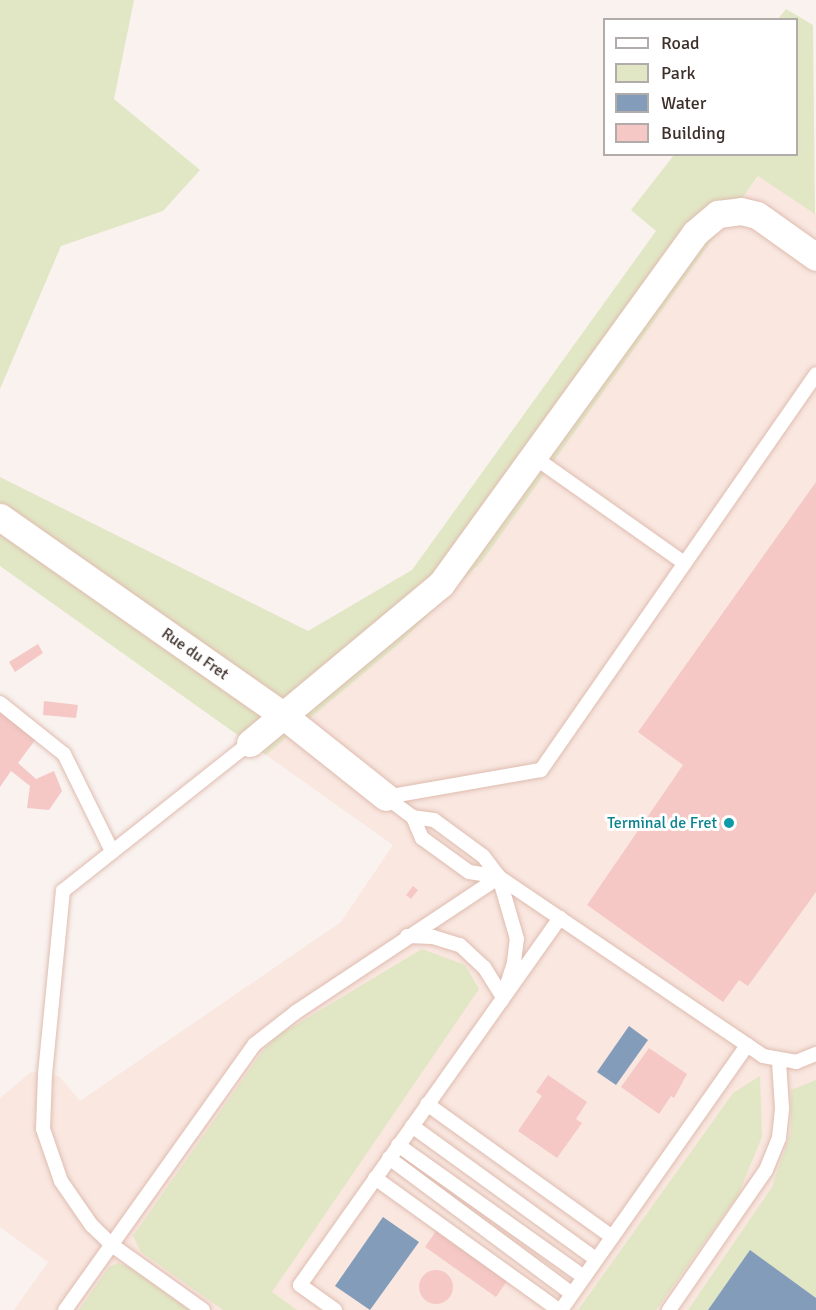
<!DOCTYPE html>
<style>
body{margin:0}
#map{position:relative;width:816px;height:1310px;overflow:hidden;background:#f9f2ef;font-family:Signika,sans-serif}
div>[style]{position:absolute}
.built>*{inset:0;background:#f9e7e0}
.green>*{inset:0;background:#e1e7c5}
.water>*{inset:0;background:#839cba}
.building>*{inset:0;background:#f5c8c6}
.round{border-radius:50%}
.roads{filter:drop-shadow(0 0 2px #dfbcaf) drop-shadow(0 0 2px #dfbcaf)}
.lane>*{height:14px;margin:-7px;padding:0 7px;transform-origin:7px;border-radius:7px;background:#fff}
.street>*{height:27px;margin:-13.5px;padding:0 13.5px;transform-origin:13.5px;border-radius:13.5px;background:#fff}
.dots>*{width:16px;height:16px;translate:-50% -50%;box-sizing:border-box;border:3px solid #fff;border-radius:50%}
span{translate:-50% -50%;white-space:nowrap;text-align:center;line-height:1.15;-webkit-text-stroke:6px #fff;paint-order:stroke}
.street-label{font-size:16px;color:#3d302a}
.culture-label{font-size:16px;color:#0d838f}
.right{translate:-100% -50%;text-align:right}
.legend{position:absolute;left:603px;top:18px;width:195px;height:138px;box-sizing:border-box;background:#fff;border:2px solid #b1acaa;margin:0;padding:8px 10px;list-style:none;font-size:18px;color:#3d302a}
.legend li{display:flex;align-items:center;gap:12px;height:30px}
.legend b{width:30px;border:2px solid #b1acaa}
</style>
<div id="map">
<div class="built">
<div style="clip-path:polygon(759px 176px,816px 214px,816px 1310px,14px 1310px,48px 1262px,0 1227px,0 1098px,31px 1072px,59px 1076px,80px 1101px,341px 922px,393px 845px,266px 755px,400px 643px)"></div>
</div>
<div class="green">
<div style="clip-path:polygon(0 0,134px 0,114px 99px,200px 170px,163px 211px,61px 246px,0 389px)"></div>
<div style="clip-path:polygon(786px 9px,813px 25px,815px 214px,758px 176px,482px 561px,400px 643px,266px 755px,0 566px,0 477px,308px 631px,412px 570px,656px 231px,631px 210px,674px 155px,796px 154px,796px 20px,778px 19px)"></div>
<div style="clip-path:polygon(422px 949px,465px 965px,479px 989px,272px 1292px,297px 1310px,223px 1310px,141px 1252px,133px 1236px,262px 1052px,277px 1036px)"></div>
<div style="clip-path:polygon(760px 1076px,762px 1137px,738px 1195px,656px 1310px,578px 1310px,733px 1093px)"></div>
<div style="clip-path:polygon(816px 1080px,816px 1298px,750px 1251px,708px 1310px,688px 1310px,772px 1187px,791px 1132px,791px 1090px)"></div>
<div style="clip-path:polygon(118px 1263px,131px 1268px,190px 1310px,79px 1310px,109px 1267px)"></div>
</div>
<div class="water">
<div style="clip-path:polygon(629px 1026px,648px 1040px,616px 1085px,597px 1072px)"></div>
<div style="clip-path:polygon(383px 1217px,419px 1242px,370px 1310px,335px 1286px)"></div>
<div style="clip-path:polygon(750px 1250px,816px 1298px,816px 1310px,708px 1310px)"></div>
</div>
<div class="building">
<div style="clip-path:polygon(816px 482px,816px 892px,748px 986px,739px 980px,723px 1002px,587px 905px,683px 765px,638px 732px)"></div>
<div style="clip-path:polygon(38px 644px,43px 653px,15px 672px,9px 662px)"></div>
<div style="clip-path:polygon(44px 701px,78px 705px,76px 718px,43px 715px)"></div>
<div style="clip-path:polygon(0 712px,36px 739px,18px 763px,36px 779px,54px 771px,62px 791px,49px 810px,27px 808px,30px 786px,11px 771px,0 787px)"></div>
<div style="clip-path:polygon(413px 886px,418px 890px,411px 899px,406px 895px)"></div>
<div style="clip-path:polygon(649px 1048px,687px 1074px,674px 1098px,671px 1096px,659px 1114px,621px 1087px)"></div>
<div style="clip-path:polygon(548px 1075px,587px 1102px,576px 1119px,582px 1123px,557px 1158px,518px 1131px,542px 1096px,536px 1092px)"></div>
<div style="clip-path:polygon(436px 1231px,507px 1281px,496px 1297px,425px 1247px)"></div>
<div class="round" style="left:419px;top:1270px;width:34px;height:34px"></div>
</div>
<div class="roads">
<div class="lane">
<div style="left:534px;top:457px;width:184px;rotate:35.2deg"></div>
<div style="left:0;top:703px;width:82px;rotate:38.6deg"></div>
<div style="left:64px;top:754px;width:108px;rotate:63.7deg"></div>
<div style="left:386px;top:797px;width:157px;rotate:-9.9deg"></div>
<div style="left:541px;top:770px;width:482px;rotate:-55.2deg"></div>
<div style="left:386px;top:797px;width:34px;rotate:37deg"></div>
<div style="left:407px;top:936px;width:26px;rotate:2deg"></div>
<div style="left:433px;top:937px;width:28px;rotate:17deg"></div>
<div style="left:460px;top:945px;width:33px;rotate:43deg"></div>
<div style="left:484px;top:967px;width:32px;rotate:58deg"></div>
<div style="left:502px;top:1000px;width:40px;rotate:-72deg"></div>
<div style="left:514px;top:962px;width:23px;rotate:-83deg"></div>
<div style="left:517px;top:939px;width:65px;rotate:-106.2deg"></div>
<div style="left:499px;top:877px;width:26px;rotate:-127deg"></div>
<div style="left:483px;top:856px;width:61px;rotate:-143.7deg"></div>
<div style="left:434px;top:820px;width:21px;rotate:-172deg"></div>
<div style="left:413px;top:817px;width:23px;rotate:67deg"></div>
<div style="left:422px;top:838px;width:58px;rotate:35.9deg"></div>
<div style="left:469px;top:872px;width:30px;rotate:9deg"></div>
<div style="left:499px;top:877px;width:319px;rotate:34.1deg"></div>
<div style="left:763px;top:1056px;width:34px;rotate:10deg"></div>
<div style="left:796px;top:1062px;width:22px;rotate:-22deg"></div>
<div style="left:427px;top:1104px;width:228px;rotate:35.7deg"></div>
<div style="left:412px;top:1126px;width:227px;rotate:35.9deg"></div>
<div style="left:398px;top:1145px;width:228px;rotate:35.4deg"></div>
<div style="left:389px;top:1158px;width:228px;rotate:36.6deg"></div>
<div style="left:375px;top:1178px;width:226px;rotate:35.7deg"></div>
<div style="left:65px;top:1310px;width:327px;rotate:-54.5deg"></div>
<div style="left:255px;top:1044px;width:52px;rotate:-38deg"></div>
<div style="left:296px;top:1012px;width:244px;rotate:-33.6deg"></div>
<div style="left:203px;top:1310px;width:112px;rotate:-144.5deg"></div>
<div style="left:112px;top:1245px;width:28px;rotate:-136deg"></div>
<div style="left:92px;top:1226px;width:55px;rotate:-124.6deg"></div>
<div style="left:61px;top:1181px;width:55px;rotate:-109.1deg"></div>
<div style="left:43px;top:1129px;width:55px;rotate:-87.9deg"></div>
<div style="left:45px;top:1074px;width:184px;rotate:-84.4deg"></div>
<div style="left:63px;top:891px;width:238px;rotate:-38.4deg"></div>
<div style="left:335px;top:1310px;width:43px;rotate:-144.5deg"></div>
<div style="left:300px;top:1285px;width:450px;rotate:-54.7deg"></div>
<div style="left:561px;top:1310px;width:324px;rotate:-54.9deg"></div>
<div style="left:669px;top:1310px;width:170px;rotate:-55.3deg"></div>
<div style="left:766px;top:1170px;width:35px;rotate:-68deg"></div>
<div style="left:779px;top:1138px;width:30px;rotate:-84deg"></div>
<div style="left:782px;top:1108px;width:46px;rotate:-93.7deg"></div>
</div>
<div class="street">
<div style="left:0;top:517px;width:347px;rotate:35deg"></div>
<div style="left:284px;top:716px;width:130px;rotate:38.5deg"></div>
<div style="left:250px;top:743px;width:249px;rotate:-39.8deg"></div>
<div style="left:441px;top:584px;width:433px;rotate:-54.1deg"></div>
<div style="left:695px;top:233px;width:30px;rotate:-40deg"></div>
<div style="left:718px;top:214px;width:23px;rotate:-7deg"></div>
<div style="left:741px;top:211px;width:16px;rotate:14deg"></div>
<div style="left:757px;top:215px;width:72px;rotate:35.4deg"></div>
</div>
</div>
<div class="dots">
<div style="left:729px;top:823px;background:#0f9aa8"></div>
</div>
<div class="street-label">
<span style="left:195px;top:654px;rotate:35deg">Rue du Fret</span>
</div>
<div class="culture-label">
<span class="right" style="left:717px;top:823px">Terminal de Fret</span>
</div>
<ul class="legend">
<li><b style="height:8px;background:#fff"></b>Road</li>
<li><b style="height:16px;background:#e1e7c5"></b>Park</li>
<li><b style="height:16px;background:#839cba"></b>Water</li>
<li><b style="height:16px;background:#f5c8c6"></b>Building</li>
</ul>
</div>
